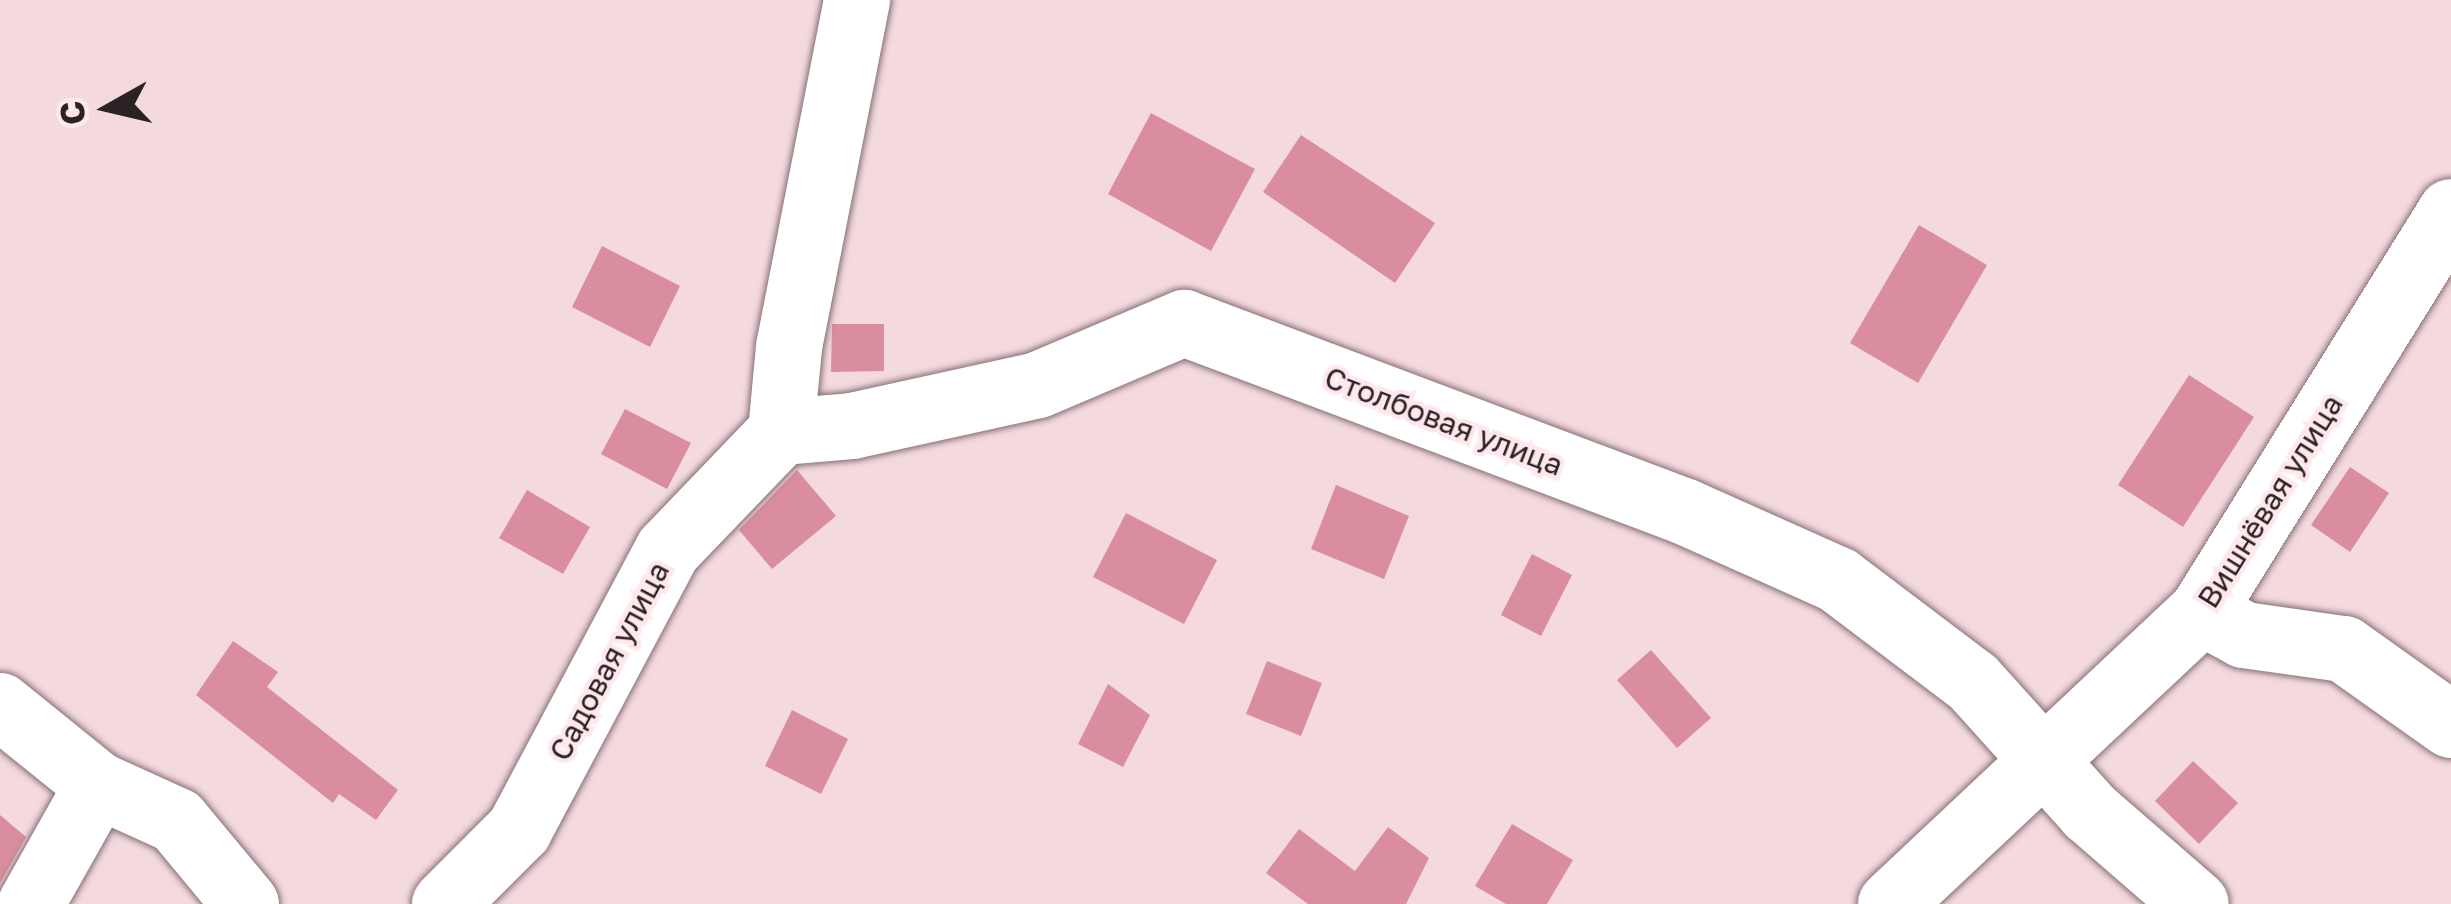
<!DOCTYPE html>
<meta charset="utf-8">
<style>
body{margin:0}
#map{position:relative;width:2451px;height:904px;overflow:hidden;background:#f4dade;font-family:"Golos Text",sans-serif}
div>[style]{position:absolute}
.building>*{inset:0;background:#da8d9e}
.roads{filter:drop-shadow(0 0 3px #877074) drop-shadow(0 0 3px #877074)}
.minor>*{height:66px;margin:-33px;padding:0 33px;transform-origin:33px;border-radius:33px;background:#fff}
span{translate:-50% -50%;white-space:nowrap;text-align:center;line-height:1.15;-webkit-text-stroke:9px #fee8ec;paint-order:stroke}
.street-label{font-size:30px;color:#2b2224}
.north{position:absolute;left:48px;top:48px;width:120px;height:120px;-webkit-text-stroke:9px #fee8ec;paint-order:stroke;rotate:262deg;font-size:33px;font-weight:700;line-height:48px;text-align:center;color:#2b2224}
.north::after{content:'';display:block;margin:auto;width:42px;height:54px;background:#2b2224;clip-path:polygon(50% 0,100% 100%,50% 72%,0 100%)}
</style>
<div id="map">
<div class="building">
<div style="clip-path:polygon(1151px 113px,1255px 169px,1211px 251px,1108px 194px)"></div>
<div style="clip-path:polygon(1301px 135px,1435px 223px,1395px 283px,1263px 192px)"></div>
<div style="clip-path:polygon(1919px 225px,1987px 265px,1918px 383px,1850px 343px)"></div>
<div style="clip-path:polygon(602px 246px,680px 286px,650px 347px,572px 307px)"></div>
<div style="clip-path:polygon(832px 324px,884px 324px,884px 371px,831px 372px)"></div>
<div style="clip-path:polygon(2189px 375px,2254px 417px,2183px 527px,2118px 485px)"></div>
<div style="clip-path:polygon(625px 409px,691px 443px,667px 489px,601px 454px)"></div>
<div style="clip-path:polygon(2350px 467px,2389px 493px,2350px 552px,2311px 525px)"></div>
<div style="clip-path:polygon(797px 470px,836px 516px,772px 569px,739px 530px)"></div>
<div style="clip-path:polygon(1336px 485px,1409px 516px,1384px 579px,1311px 549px)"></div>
<div style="clip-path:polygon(527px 490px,590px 527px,563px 574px,499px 538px)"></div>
<div style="clip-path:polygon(1126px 513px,1217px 560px,1184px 624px,1093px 577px)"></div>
<div style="clip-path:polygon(1532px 554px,1572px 575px,1541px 636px,1501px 615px)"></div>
<div style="clip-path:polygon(233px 641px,278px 672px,267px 687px,398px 790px,376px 820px,339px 794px,333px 803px,196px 695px)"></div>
<div style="clip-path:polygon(1651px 650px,1711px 718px,1677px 748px,1617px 680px)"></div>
<div style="clip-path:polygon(1267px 661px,1322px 683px,1301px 736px,1246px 714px)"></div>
<div style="clip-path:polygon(1108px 684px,1150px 715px,1123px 767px,1078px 744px)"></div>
<div style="clip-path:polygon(792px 710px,848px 739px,821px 794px,765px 766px)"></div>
<div style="clip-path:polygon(2193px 761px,2238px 803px,2199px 844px,2155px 801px)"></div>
<div style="clip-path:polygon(0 815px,26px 837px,0 883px)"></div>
<div style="clip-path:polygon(1512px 824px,1573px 860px,1547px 904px,1506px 904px,1475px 886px)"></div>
<div style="clip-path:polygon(1388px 827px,1429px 858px,1406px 904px,1308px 904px,1266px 873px,1299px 829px,1355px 871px)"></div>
</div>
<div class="roads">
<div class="minor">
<div style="left:781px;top:432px;width:71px;rotate:-4.8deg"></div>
<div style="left:852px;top:426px;width:190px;rotate:-12.4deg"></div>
<div style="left:1038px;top:385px;width:159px;rotate:-23deg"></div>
<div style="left:1184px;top:323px;width:536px;rotate:20.63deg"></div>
<div style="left:1686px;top:512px;width:167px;rotate:24.1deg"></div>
<div style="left:1838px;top:580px;width:169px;rotate:37.1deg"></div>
<div style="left:1973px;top:682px;width:175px;rotate:48deg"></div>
<div style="left:2090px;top:812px;width:140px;rotate:41deg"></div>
<div style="left:2202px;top:612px;width:48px;rotate:28.7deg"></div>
<div style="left:2244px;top:635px;width:101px;rotate:8deg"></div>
<div style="left:2344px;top:649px;width:131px;rotate:35.4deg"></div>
<div style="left:0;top:706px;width:126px;rotate:38.9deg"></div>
<div style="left:98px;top:785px;width:87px;rotate:24.5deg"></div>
<div style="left:177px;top:821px;width:108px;rotate:50.3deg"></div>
<div style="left:31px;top:904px;width:137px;rotate:-60.6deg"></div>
<div style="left:445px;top:904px;width:105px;rotate:-45deg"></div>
<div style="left:519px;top:830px;width:317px;rotate:-62deg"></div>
<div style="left:668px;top:550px;width:163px;rotate:-46.2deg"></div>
<div style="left:781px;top:432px;width:85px;rotate:-84.6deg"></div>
<div style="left:789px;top:347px;width:354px;rotate:-78.9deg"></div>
<div style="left:1891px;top:904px;width:427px;rotate:-43.2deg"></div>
<div style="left:2202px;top:612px;width:471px;rotate:-58.1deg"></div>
</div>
</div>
<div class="street-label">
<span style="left:1444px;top:421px;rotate:21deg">Столбовая улица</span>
<span style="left:2270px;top:501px;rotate:-58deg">Вишнёвая улица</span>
<span style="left:609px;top:661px;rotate:-62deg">Садовая улица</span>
</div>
<div class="north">С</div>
</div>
